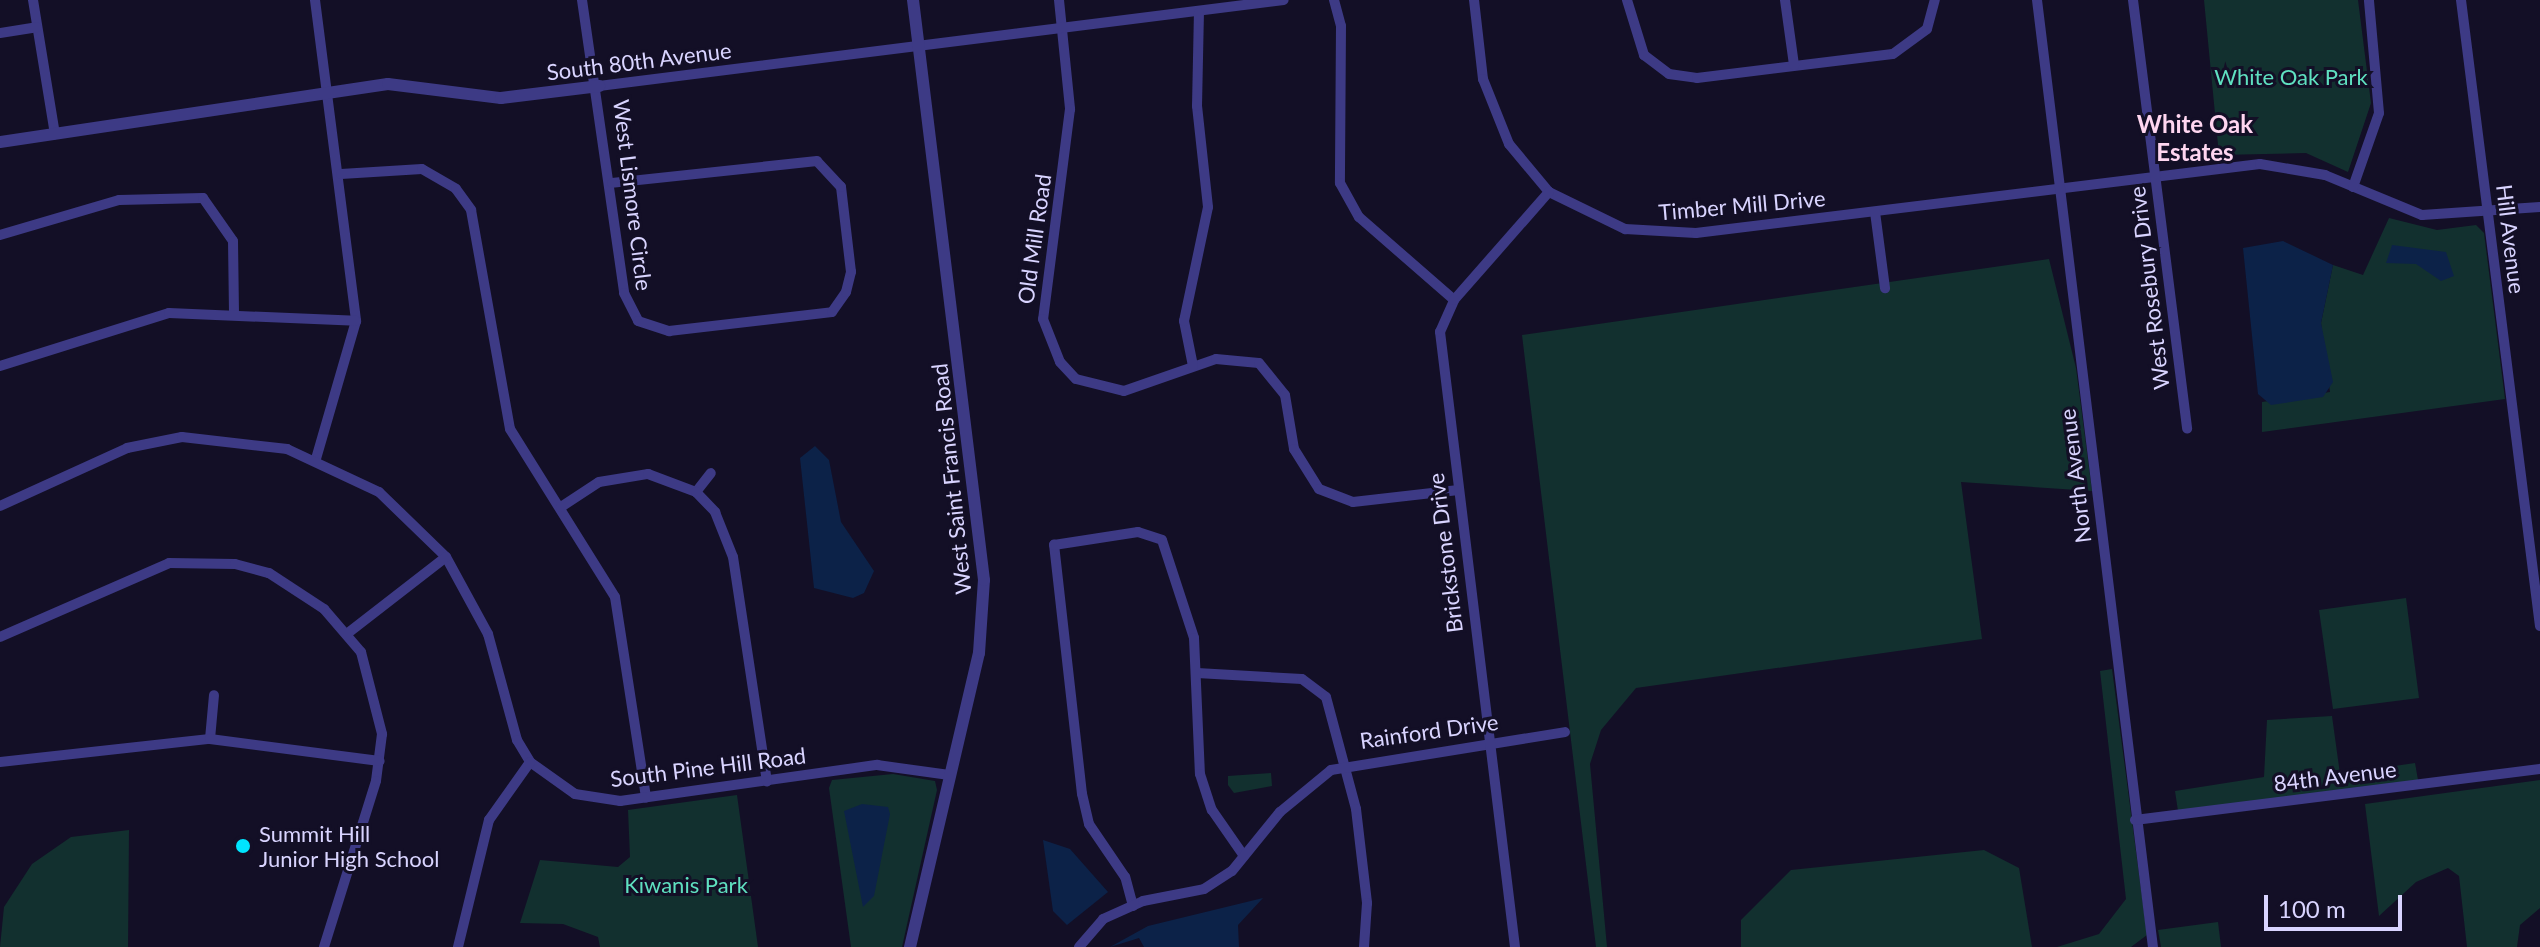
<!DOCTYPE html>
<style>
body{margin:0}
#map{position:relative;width:2540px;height:947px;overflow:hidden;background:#130f26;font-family:Lato,sans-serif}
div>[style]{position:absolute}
.green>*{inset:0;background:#12302f}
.water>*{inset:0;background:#0c2248}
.minor>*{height:10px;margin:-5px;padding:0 5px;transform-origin:5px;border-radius:5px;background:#3d3a85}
.tertiary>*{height:12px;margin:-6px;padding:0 6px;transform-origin:6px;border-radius:6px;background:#3d3a85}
.dots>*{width:22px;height:22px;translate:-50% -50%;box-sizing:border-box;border:4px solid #130f26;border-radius:50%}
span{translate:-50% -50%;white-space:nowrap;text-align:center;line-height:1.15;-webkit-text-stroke:6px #130f26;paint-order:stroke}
.street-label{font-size:22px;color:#d9d4ff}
.park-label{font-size:22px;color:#5fe0c0}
.poi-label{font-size:22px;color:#d9d4ff}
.left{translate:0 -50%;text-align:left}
.neighbourhood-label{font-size:24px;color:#ffd6f0;font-weight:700}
.scale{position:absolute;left:2264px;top:895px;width:138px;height:36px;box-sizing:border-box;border:4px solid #d9d4ff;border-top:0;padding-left:10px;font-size:24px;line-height:28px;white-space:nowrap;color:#d9d4ff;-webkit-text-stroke:6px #130f26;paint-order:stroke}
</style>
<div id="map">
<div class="green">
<div style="clip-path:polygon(2204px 0,2358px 0,2371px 103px,2348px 172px,2306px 153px,2219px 155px)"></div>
<div style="clip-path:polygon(2389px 218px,2437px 230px,2476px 225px,2484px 233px,2505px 399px,2262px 432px,2262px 402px,2330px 392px,2321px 323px,2333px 265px,2363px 275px)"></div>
<div style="clip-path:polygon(2049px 259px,2076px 368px,2092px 491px,1961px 482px,1982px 639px,1636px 688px,1601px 730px,1590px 764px,1607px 947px,1596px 947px,1522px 335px)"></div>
<div style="clip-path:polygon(2406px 598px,2419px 698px,2333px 709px,2319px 610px)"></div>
<div style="clip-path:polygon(2112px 669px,2147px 935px,2131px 947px,2057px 947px,2099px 934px,2126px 899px,2100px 671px)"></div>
<div style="clip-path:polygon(2332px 716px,2340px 774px,2415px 763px,2418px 780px,2178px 811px,2175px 791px,2264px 777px,2267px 720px)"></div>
<div style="clip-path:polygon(1271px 773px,1272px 786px,1234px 793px,1228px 785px,1228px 776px)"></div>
<div style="clip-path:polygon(893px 774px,935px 781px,937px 790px,902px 947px,851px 947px,829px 788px,832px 780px)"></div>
<div style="clip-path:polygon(2540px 780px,2540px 908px,2520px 925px,2517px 947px,2467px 947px,2459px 876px,2448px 868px,2416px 882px,2379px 916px,2365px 804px)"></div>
<div style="clip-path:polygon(737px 795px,758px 947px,600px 947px,598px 937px,563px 924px,520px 923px,540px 860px,618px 867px,630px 857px,628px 810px)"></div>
<div style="clip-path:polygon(129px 830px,128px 947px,0 947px,4px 907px,32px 864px,71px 837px)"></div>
<div style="clip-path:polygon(1984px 850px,2019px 868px,2032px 947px,1741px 947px,1741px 920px,1791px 870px)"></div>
<div style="clip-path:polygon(2218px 922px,2221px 947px,2161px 947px,2158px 930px)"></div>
</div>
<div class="water">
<div style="clip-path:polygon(2283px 241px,2333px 265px,2321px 323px,2333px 382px,2323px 397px,2271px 405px,2258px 394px,2243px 248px)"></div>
<div style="clip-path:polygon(2392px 245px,2446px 252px,2454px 276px,2441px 281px,2416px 264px,2386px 263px)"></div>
<div style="clip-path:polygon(815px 446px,829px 460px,841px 522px,874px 571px,864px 593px,853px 598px,814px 588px,800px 458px)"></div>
<div style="clip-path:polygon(862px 804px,888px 807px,890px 814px,874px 896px,863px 907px,844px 811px)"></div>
<div style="clip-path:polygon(1043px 840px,1070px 849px,1108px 892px,1067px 925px,1053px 911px)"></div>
<div style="clip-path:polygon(1263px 898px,1238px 925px,1239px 947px,1144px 947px,1139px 938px,1110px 947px,1148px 926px)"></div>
</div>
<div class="minor">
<div style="left:33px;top:0;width:136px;rotate:80.7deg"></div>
<div style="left:315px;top:0;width:324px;rotate:82.7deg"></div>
<div style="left:356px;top:321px;width:144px;rotate:106.2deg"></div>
<div style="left:582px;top:0;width:296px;rotate:81.8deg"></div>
<div style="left:624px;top:293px;width:31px;rotate:63deg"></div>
<div style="left:638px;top:321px;width:33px;rotate:18deg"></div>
<div style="left:669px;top:331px;width:164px;rotate:-6.6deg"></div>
<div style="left:832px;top:312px;width:24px;rotate:-55deg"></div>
<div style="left:846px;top:292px;width:21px;rotate:-76deg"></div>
<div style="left:851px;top:272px;width:86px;rotate:-96.7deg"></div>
<div style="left:841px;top:187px;width:35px;rotate:-133deg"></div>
<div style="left:817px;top:161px;width:206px;rotate:173.9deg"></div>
<div style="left:1059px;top:0;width:110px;rotate:84.2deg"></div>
<div style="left:1070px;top:109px;width:212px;rotate:97.3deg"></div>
<div style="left:1043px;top:319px;width:46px;rotate:68.4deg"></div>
<div style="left:1060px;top:362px;width:23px;rotate:47deg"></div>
<div style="left:1076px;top:379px;width:49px;rotate:14deg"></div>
<div style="left:1124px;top:391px;width:97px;rotate:-19.2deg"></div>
<div style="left:1216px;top:359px;width:43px;rotate:5.3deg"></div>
<div style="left:1259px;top:363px;width:41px;rotate:50.9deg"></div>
<div style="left:1285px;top:395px;width:55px;rotate:80.5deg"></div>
<div style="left:1294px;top:449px;width:47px;rotate:58deg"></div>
<div style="left:1319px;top:489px;width:36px;rotate:21deg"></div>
<div style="left:1353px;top:502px;width:106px;rotate:-6.5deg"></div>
<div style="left:1334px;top:0;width:27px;rotate:75deg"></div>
<div style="left:1341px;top:26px;width:157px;rotate:90.4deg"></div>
<div style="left:1340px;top:183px;width:39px;rotate:61deg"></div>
<div style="left:1359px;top:217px;width:126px;rotate:41.1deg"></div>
<div style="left:1474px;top:0;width:80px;rotate:83.5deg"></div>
<div style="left:1483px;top:79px;width:70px;rotate:68.2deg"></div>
<div style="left:1509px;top:144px;width:62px;rotate:50.2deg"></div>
<div style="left:1549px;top:192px;width:85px;rotate:26deg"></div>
<div style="left:1625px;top:229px;width:71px;rotate:3.2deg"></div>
<div style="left:1696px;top:233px;width:568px;rotate:-6.97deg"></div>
<div style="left:2260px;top:164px;width:66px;rotate:9.6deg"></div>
<div style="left:2325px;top:175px;width:105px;rotate:22.4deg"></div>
<div style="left:2422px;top:215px;width:118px;rotate:-3.9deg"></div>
<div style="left:1627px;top:0;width:58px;rotate:72.8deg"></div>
<div style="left:1644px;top:55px;width:31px;rotate:37deg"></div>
<div style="left:1669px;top:74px;width:28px;rotate:8deg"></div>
<div style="left:1697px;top:78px;width:197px;rotate:-7deg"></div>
<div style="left:1893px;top:54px;width:42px;rotate:-36.3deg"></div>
<div style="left:1927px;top:29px;width:30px;rotate:-75deg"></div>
<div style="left:1785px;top:0;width:66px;rotate:82.1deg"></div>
<div style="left:2037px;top:0;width:954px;rotate:83.02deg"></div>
<div style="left:2133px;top:0;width:432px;rotate:82.8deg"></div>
<div style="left:2461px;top:0;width:631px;rotate:82.81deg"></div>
<div style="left:0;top:33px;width:37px;rotate:-9deg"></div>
<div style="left:599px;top:86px;width:690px;rotate:-7.16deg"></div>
<div style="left:341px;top:174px;width:81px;rotate:-3.5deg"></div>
<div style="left:422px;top:169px;width:39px;rotate:30deg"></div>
<div style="left:456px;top:189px;width:26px;rotate:54deg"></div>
<div style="left:471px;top:210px;width:222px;rotate:79.9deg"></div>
<div style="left:510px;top:429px;width:198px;rotate:58deg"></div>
<div style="left:615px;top:597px;width:203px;rotate:81.2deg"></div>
<div style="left:2353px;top:187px;width:78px;rotate:-70.6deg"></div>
<div style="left:2379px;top:113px;width:113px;rotate:-95.1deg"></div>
<div style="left:1875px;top:212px;width:77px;rotate:82.5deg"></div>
<div style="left:0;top:235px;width:124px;rotate:-16.4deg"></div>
<div style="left:119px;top:200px;width:84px;rotate:-1.4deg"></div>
<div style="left:203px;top:198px;width:52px;rotate:55.1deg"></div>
<div style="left:233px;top:241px;width:73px;rotate:89.2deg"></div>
<div style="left:0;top:366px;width:177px;rotate:-17.4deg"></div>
<div style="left:169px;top:313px;width:187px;rotate:2.4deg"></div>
<div style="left:1193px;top:366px;width:46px;rotate:-101.3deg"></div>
<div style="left:1184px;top:321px;width:116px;rotate:-78.1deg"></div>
<div style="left:1208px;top:207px;width:102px;rotate:-96.2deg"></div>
<div style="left:1197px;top:106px;width:93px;rotate:-88.8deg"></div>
<div style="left:696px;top:492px;width:24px;rotate:-52deg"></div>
<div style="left:0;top:506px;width:140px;rotate:-24.5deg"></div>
<div style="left:127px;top:448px;width:56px;rotate:-11.3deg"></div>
<div style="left:182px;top:437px;width:106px;rotate:6.5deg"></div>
<div style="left:287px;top:449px;width:102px;rotate:25.1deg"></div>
<div style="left:379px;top:492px;width:93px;rotate:44.1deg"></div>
<div style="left:446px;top:557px;width:88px;rotate:61.4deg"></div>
<div style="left:488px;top:634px;width:110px;rotate:74.7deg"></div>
<div style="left:517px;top:740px;width:26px;rotate:59deg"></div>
<div style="left:530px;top:762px;width:55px;rotate:35.4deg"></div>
<div style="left:575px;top:794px;width:46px;rotate:8.8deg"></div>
<div style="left:620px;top:801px;width:260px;rotate:-8deg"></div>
<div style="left:877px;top:765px;width:73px;rotate:7.9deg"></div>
<div style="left:561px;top:507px;width:45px;rotate:-33.3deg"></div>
<div style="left:599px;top:482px;width:50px;rotate:-9.3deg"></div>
<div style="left:648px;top:474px;width:51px;rotate:20.6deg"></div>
<div style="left:696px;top:492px;width:28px;rotate:46deg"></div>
<div style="left:715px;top:512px;width:48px;rotate:68.2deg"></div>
<div style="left:733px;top:557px;width:227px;rotate:81.4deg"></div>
<div style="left:348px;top:633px;width:124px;rotate:-37.8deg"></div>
<div style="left:0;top:637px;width:184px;rotate:-23.6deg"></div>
<div style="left:169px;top:563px;width:66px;rotate:0.9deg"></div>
<div style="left:235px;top:564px;width:35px;rotate:15deg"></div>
<div style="left:269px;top:573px;width:66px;rotate:33.2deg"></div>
<div style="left:324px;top:609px;width:57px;rotate:49.3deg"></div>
<div style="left:361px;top:652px;width:85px;rotate:75.6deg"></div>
<div style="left:382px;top:734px;width:47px;rotate:97.3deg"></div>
<div style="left:376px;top:781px;width:174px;rotate:107.4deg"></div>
<div style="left:1197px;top:673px;width:105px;rotate:3.3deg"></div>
<div style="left:1302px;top:679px;width:30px;rotate:37deg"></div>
<div style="left:1326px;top:697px;width:116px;rotate:75deg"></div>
<div style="left:1356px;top:809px;width:95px;rotate:83.3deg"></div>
<div style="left:1367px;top:903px;width:44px;rotate:93.9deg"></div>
<div style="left:210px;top:739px;width:44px;rotate:-84.8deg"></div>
<div style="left:0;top:762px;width:211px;rotate:-6.3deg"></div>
<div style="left:210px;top:739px;width:171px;rotate:7.4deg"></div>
<div style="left:2135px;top:820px;width:408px;rotate:-7.2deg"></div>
<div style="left:1133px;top:906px;width:30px;rotate:-105deg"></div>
<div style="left:1125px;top:877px;width:64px;rotate:-124.2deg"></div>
<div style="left:1089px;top:824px;width:31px;rotate:-103deg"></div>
<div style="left:1082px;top:794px;width:251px;rotate:-96.4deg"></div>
<div style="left:1054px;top:545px;width:85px;rotate:-8.8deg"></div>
<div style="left:1138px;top:532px;width:25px;rotate:18deg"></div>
<div style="left:1162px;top:540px;width:103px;rotate:71.9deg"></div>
<div style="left:1194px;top:638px;width:136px;rotate:87.5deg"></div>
<div style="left:1200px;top:774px;width:38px;rotate:72deg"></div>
<div style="left:1212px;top:810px;width:56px;rotate:55.2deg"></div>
<div style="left:458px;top:947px;width:131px;rotate:-76.3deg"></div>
<div style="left:489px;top:820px;width:71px;rotate:-54.7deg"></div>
<div style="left:1079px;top:947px;width:37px;rotate:-49deg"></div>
<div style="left:1103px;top:919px;width:44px;rotate:-24.2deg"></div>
<div style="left:1143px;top:901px;width:62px;rotate:-11.1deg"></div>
<div style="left:1204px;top:889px;width:33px;rotate:-33deg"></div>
<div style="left:1232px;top:871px;width:76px;rotate:-50.9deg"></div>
<div style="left:1280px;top:812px;width:66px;rotate:-39.5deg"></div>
<div style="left:1331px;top:770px;width:237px;rotate:-9.2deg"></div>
<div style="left:1515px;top:947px;width:620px;rotate:-96.95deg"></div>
<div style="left:1440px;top:332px;width:35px;rotate:-66deg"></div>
<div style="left:1454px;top:300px;width:144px;rotate:-48.7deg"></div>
</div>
<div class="tertiary">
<div style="left:0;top:142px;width:392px;rotate:-8.5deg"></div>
<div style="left:388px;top:84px;width:114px;rotate:7.1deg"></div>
<div style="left:501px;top:98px;width:99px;rotate:-7deg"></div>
<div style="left:910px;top:947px;width:302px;rotate:-76.8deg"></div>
<div style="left:979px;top:653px;width:73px;rotate:-86.1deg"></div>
<div style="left:984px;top:580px;width:584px;rotate:-96.98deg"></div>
</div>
<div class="dots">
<div style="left:243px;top:846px;background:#00e5ff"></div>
</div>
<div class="street-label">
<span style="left:639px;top:61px;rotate:-7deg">South 80th Avenue</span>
<span style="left:633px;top:195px;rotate:83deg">West Lismore Circle</span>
<span style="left:1742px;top:205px;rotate:-5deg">Timber Mill Drive</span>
<span style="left:1034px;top:239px;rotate:-82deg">Old Mill Road</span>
<span style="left:2511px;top:239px;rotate:83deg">Hill Avenue</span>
<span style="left:2149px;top:288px;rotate:-97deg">West Rosebury Drive</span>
<span style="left:2075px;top:476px;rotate:-97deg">North Avenue</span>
<span style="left:951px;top:479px;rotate:-96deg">West Saint Francis Road</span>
<span style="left:1445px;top:553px;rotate:-97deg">Brickstone Drive</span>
<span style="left:1429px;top:731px;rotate:-8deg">Rainford Drive</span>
<span style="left:708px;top:767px;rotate:-7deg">South Pine Hill Road</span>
<span style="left:2335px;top:776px;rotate:-7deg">84th Avenue</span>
</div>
<div class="park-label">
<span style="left:2291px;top:77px">White Oak Park</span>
<span style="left:686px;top:885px">Kiwanis Park</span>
</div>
<div class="poi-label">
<span class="left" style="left:259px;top:846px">Summit Hill<br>Junior High School</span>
</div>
<div class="neighbourhood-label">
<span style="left:2195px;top:138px">White Oak<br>Estates</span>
</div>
<div class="scale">100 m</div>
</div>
